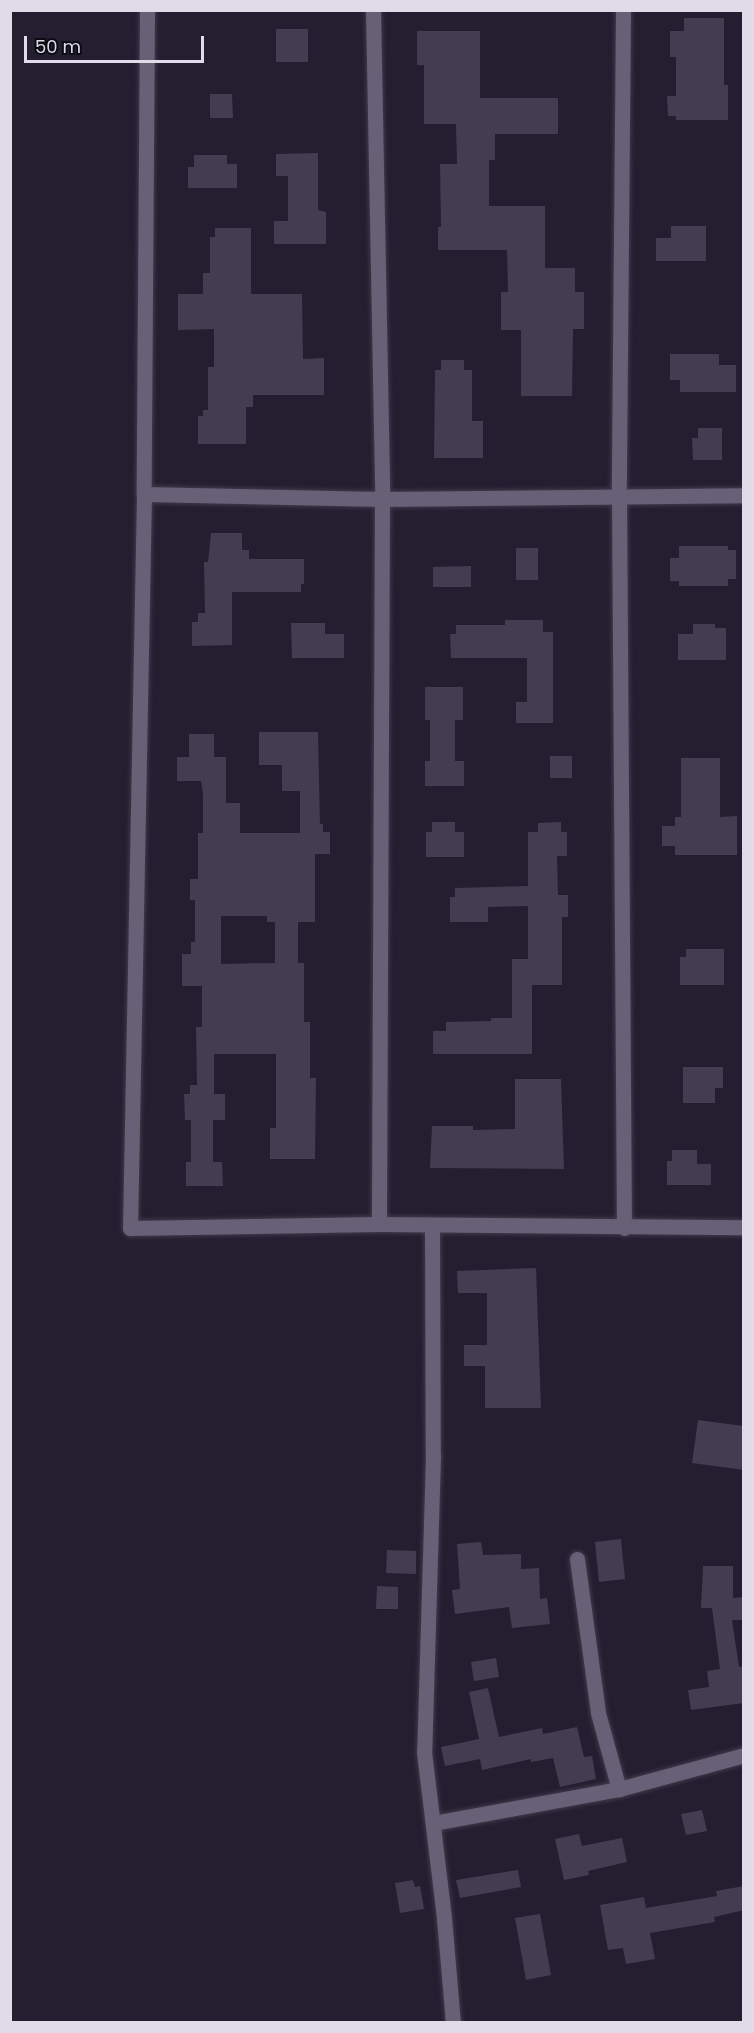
<!DOCTYPE html>
<style>
body{margin:0}
#map{position:relative;width:754px;height:2033px;overflow:hidden;background:#241e31;font-family:Poppins,sans-serif}
div>[style]{position:absolute}
.building>*{inset:0;background:#433d52}
.roads{filter:drop-shadow(0 0 2px #403a4a) drop-shadow(0 0 2px #403a4a)}
.minor>*{height:15px;margin:-7.5px;padding:0 7.5px;transform-origin:7.5px;border-radius:7.5px;background:#676077}
span{translate:-50% -50%;white-space:nowrap;text-align:center;line-height:1.15;-webkit-text-stroke:5px #0c0a12;paint-order:stroke}
.frame{position:absolute;inset:0;border:12px solid #dfdbe8;pointer-events:none}
.scale{position:absolute;left:24px;top:36px;width:180px;height:27px;box-sizing:border-box;border:3px solid #dfdbe8;border-top:0;padding-left:8px;font-size:18px;line-height:21px;white-space:nowrap;color:#dfdbe8;-webkit-text-stroke:4px #0c0a12;paint-order:stroke}
</style>
<div id="map">
<div class="building">
<div style="clip-path:polygon(684px 18px,724px 18px,724px 85px,728px 85px,728px 120px,676px 120px,676px 116px,668px 116px,667px 96px,676px 96px,676px 57px,670px 57px,670px 31px,684px 31px)"></div>
<div style="clip-path:polygon(276px 29px,308px 29px,308px 62px,276px 62px)"></div>
<div style="clip-path:polygon(417px 31px,480px 31px,480px 98px,558px 98px,558px 134px,495px 134px,495px 160px,489px 160px,489px 206px,545px 206px,545px 268px,575px 268px,575px 292px,584px 292px,584px 329px,573px 329px,572px 396px,521px 396px,521px 330px,501px 330px,501px 292px,508px 292px,507px 250px,438px 250px,438px 227px,441px 227px,440px 164px,457px 164px,456px 124px,424px 124px,424px 65px,417px 65px)"></div>
<div style="clip-path:polygon(210px 94px,232px 94px,233px 118px,210px 118px)"></div>
<div style="clip-path:polygon(318px 153px,318px 210px,326px 212px,326px 244px,274px 244px,274px 221px,288px 221px,288px 176px,276px 176px,276px 154px)"></div>
<div style="clip-path:polygon(194px 155px,227px 155px,227px 164px,237px 164px,237px 188px,188px 188px,188px 167px,194px 167px)"></div>
<div style="clip-path:polygon(671px 226px,706px 226px,706px 261px,656px 261px,656px 238px,671px 238px)"></div>
<div style="clip-path:polygon(215px 228px,251px 228px,251px 294px,302px 294px,303px 359px,324px 358px,324px 395px,253px 395px,253px 407px,246px 407px,246px 444px,198px 444px,198px 416px,203px 416px,203px 410px,208px 410px,208px 367px,214px 367px,214px 329px,178px 330px,178px 294px,203px 294px,203px 273px,210px 273px,210px 237px,215px 237px)"></div>
<div style="clip-path:polygon(670px 354px,719px 354px,719px 365px,736px 365px,736px 392px,680px 392px,680px 380px,670px 380px)"></div>
<div style="clip-path:polygon(441px 360px,464px 360px,464px 370px,472px 370px,472px 421px,483px 421px,483px 458px,434px 458px,435px 370px,441px 370px)"></div>
<div style="clip-path:polygon(698px 428px,722px 428px,722px 460px,693px 460px,692px 438px,698px 438px)"></div>
<div style="clip-path:polygon(211px 533px,242px 533px,242px 550px,249px 550px,249px 559px,304px 559px,304px 584px,301px 584px,301px 592px,232px 592px,232px 645px,192px 646px,192px 622px,198px 622px,198px 613px,205px 613px,204px 562px,208px 562px)"></div>
<div style="clip-path:polygon(679px 546px,728px 546px,728px 550px,736px 550px,736px 579px,728px 579px,728px 586px,679px 586px,679px 581px,670px 581px,670px 558px,679px 558px)"></div>
<div style="clip-path:polygon(516px 548px,538px 548px,538px 580px,516px 580px)"></div>
<div style="clip-path:polygon(471px 566px,471px 587px,433px 587px,433px 567px)"></div>
<div style="clip-path:polygon(505px 620px,543px 620px,543px 632px,553px 632px,553px 723px,516px 723px,516px 702px,527px 702px,527px 658px,451px 658px,450px 634px,456px 634px,456px 625px,505px 625px)"></div>
<div style="clip-path:polygon(291px 623px,325px 623px,325px 634px,344px 634px,344px 658px,292px 658px)"></div>
<div style="clip-path:polygon(693px 624px,715px 624px,715px 628px,726px 628px,726px 660px,678px 660px,678px 634px,693px 634px)"></div>
<div style="clip-path:polygon(425px 687px,463px 687px,463px 720px,455px 720px,455px 761px,464px 761px,464px 786px,425px 786px,425px 761px,430px 761px,430px 720px,425px 720px)"></div>
<div style="clip-path:polygon(evenodd,259px 732px,318px 732px,320px 824px,323px 824px,323px 832px,330px 832px,330px 854px,315px 854px,315px 922px,298px 922px,298px 963px,304px 963px,304px 1022px,310px 1022px,310px 1078px,316px 1078px,315px 1159px,270px 1159px,270px 1128px,276px 1128px,276px 1054px,214px 1054px,214px 1094px,225px 1094px,225px 1120px,213px 1120px,213px 1162px,222px 1162px,223px 1186px,186px 1186px,186px 1162px,191px 1162px,191px 1120px,185px 1120px,184px 1094px,190px 1094px,190px 1085px,197px 1085px,196px 1027px,202px 1027px,202px 986px,182px 986px,182px 954px,191px 954px,191px 942px,195px 942px,195px 900px,190px 900px,190px 879px,198px 879px,198px 833px,203px 833px,203px 793px,201px 781px,177px 781px,177px 757px,189px 757px,189px 734px,214px 734px,214px 757px,226px 757px,226px 803px,240px 803px,240px 833px,300px 833px,300px 791px,282px 791px,282px 765px,259px 765px,259px 732px,221px 916px,267px 916px,267px 922px,275px 922px,275px 963px,221px 964px,221px 916px)"></div>
<div style="clip-path:polygon(550px 756px,572px 756px,572px 778px,550px 778px)"></div>
<div style="clip-path:polygon(681px 758px,720px 758px,720px 817px,737px 816px,737px 855px,675px 855px,675px 846px,662px 846px,662px 826px,675px 826px,675px 817px,681px 817px)"></div>
<div style="clip-path:polygon(432px 822px,455px 822px,455px 832px,464px 832px,464px 857px,426px 857px,426px 832px,432px 832px)"></div>
<div style="clip-path:polygon(561px 822px,561px 832px,567px 832px,567px 856px,557px 856px,558px 895px,568px 895px,568px 917px,562px 917px,562px 985px,532px 985px,532px 1054px,433px 1054px,433px 1031px,446px 1031px,446px 1022px,491px 1021px,491px 1018px,512px 1018px,512px 959px,528px 959px,528px 906px,488px 907px,488px 922px,450px 922px,450px 897px,455px 897px,455px 888px,528px 886px,528px 832px,538px 832px,538px 823px)"></div>
<div style="clip-path:polygon(686px 949px,724px 949px,724px 985px,680px 985px,680px 957px,686px 957px)"></div>
<div style="clip-path:polygon(683px 1067px,723px 1067px,723px 1088px,715px 1088px,715px 1103px,683px 1103px)"></div>
<div style="clip-path:polygon(515px 1079px,561px 1079px,564px 1169px,430px 1168px,432px 1126px,473px 1126px,473px 1130px,515px 1129px)"></div>
<div style="clip-path:polygon(672px 1150px,697px 1150px,697px 1164px,711px 1164px,711px 1185px,667px 1185px,667px 1161px,672px 1161px)"></div>
<div style="clip-path:polygon(536px 1268px,541px 1408px,485px 1408px,485px 1366px,464px 1366px,464px 1345px,487px 1345px,487px 1293px,458px 1293px,457px 1271px)"></div>
<div style="clip-path:polygon(698px 1420px,744px 1426px,744px 1470px,692px 1463px)"></div>
<div style="clip-path:polygon(621px 1539px,625px 1579px,599px 1582px,595px 1542px)"></div>
<div style="clip-path:polygon(481px 1542px,483px 1555px,521px 1554px,521px 1569px,539px 1568px,540px 1599px,547px 1598px,550px 1624px,512px 1628px,509px 1607px,455px 1614px,452px 1590px,460px 1589px,457px 1544px)"></div>
<div style="clip-path:polygon(387px 1550px,416px 1551px,416px 1574px,386px 1573px)"></div>
<div style="clip-path:polygon(703px 1566px,733px 1566px,733px 1598px,744px 1597px,744px 1620px,732px 1620px,739px 1667px,744px 1666px,744px 1703px,691px 1710px,688px 1690px,709px 1687px,707px 1671px,720px 1669px,712px 1608px,701px 1608px)"></div>
<div style="clip-path:polygon(377px 1586px,398px 1587px,398px 1609px,376px 1609px)"></div>
<div style="clip-path:polygon(496px 1658px,499px 1677px,474px 1681px,471px 1662px)"></div>
<div style="clip-path:polygon(488px 1688px,499px 1737px,542px 1728px,543px 1734px,577px 1727px,584px 1757px,592px 1756px,596px 1779px,560px 1787px,553px 1758px,531px 1762px,531px 1759px,482px 1770px,480px 1759px,445px 1766px,441px 1747px,479px 1739px,469px 1692px)"></div>
<div style="clip-path:polygon(702px 1810px,707px 1831px,686px 1835px,681px 1814px)"></div>
<div style="clip-path:polygon(579px 1834px,582px 1846px,622px 1838px,627px 1862px,588px 1871px,589px 1875px,564px 1880px,555px 1839px)"></div>
<div style="clip-path:polygon(518px 1870px,521px 1887px,460px 1898px,456px 1880px)"></div>
<div style="clip-path:polygon(413px 1880px,415px 1887px,420px 1886px,424px 1909px,400px 1913px,395px 1883px)"></div>
<div style="clip-path:polygon(744px 1886px,744px 1910px,714px 1917px,715px 1922px,650px 1933px,655px 1959px,626px 1964px,623px 1948px,608px 1950px,600px 1905px,644px 1897px,646px 1908px,717px 1896px,716px 1891px)"></div>
<div style="clip-path:polygon(540px 1914px,551px 1975px,526px 1980px,515px 1918px)"></div>
</div>
<div class="roads">
<div class="minor">
<div style="left:147px;top:10px;width:484px;rotate:90.4deg"></div>
<div style="left:144px;top:494px;width:734px;rotate:91.09deg"></div>
<div style="left:130px;top:1228px;width:249px;rotate:-0.9deg"></div>
<div style="left:379px;top:1224px;width:365px;rotate:0.5deg"></div>
<div style="left:373px;top:10px;width:489px;rotate:88.9deg"></div>
<div style="left:382px;top:499px;width:725px;rotate:90.24deg"></div>
<div style="left:623px;top:10px;width:486px;rotate:90.5deg"></div>
<div style="left:619px;top:496px;width:732px;rotate:89.61deg"></div>
<div style="left:144px;top:494px;width:238px;rotate:1.2deg"></div>
<div style="left:382px;top:499px;width:362px;rotate:-0.6deg"></div>
<div style="left:432px;top:1225px;width:231px;rotate:89.8deg"></div>
<div style="left:433px;top:1456px;width:296px;rotate:91.7deg"></div>
<div style="left:424px;top:1752px;width:167px;rotate:83.1deg"></div>
<div style="left:444px;top:1918px;width:104px;rotate:85.1deg"></div>
<div style="left:577px;top:1559px;width:155px;rotate:82.2deg"></div>
<div style="left:598px;top:1713px;width:79px;rotate:74.6deg"></div>
<div style="left:433px;top:1823px;width:189px;rotate:-10.4deg"></div>
<div style="left:619px;top:1789px;width:130px;rotate:-15.2deg"></div>
</div>
</div>
<div class="frame"></div>
<div class="scale">50 m</div>
</div>
